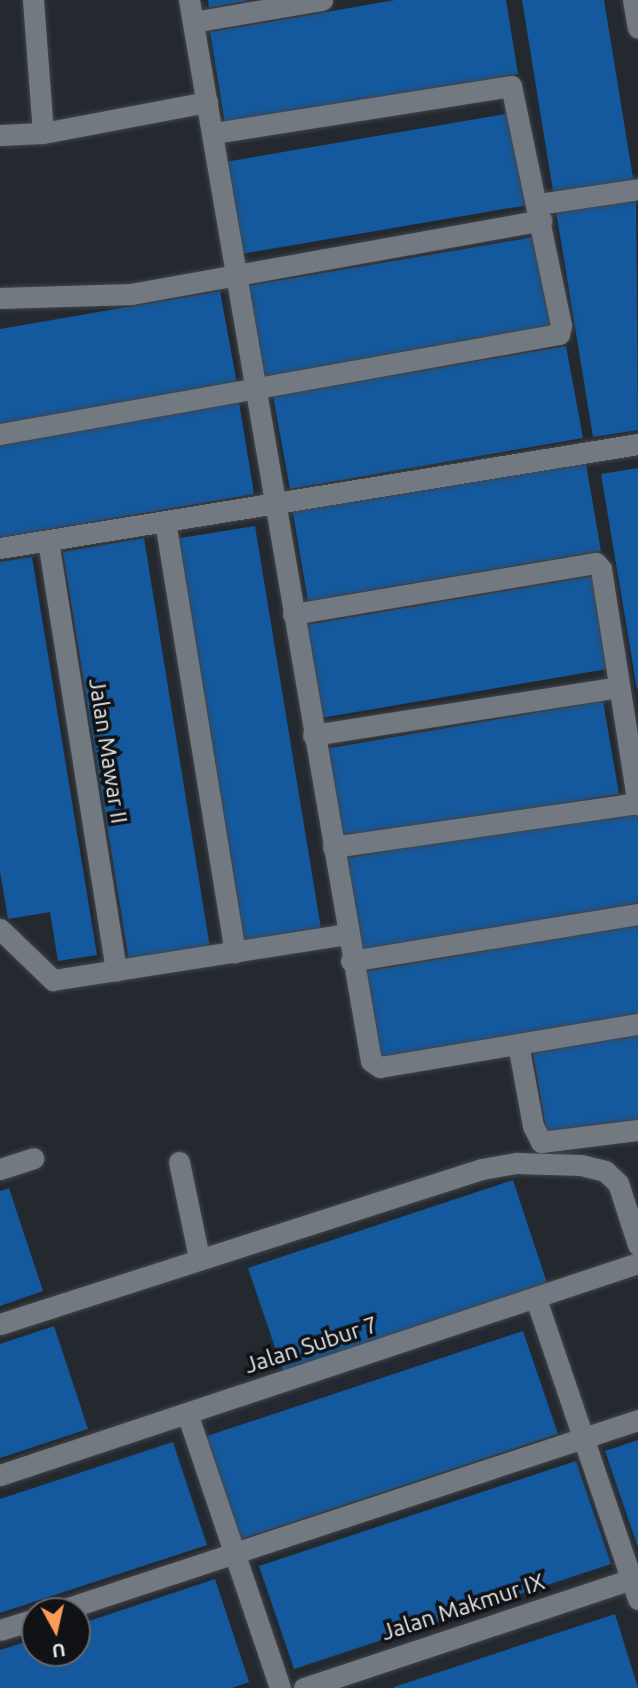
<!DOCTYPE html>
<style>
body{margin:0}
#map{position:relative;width:638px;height:1688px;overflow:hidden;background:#24292f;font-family:Ubuntu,sans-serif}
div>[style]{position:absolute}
.building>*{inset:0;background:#14599d}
.roads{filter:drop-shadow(0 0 2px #41454a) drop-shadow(0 0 2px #41454a)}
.minor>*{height:21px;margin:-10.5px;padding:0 10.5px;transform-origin:10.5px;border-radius:10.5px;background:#737980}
span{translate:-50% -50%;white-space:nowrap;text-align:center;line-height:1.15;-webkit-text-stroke:7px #101215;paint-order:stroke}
.street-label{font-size:23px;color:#e4e8ec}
.north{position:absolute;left:21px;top:1597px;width:70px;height:70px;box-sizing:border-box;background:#101215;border:2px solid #65686b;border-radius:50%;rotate:172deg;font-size:19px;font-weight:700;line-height:28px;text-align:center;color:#e4e8ec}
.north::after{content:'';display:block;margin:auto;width:24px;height:32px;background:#fe9c57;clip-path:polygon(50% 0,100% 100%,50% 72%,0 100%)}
</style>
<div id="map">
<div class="building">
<div style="clip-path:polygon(208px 0,246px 0,247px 1px,209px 8px)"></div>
<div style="clip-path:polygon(395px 0,506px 0,518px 74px,225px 124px,210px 32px)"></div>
<div style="clip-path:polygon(522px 0,604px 0,634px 184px,554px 197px)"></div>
<div style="clip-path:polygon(512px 113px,528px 205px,235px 255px,219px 163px)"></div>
<div style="clip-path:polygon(636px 192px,638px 430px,593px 437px,555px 205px)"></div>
<div style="clip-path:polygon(540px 236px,556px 329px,263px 379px,247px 286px)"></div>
<div style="clip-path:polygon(220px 291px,237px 384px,0 424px,0 329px)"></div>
<div style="clip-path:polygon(566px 346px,583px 438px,290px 489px,273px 396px)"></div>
<div style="clip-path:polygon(239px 402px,254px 494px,0 538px,0 442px)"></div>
<div style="clip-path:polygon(585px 458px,601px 551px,308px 601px,292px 508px)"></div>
<div style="clip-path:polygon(638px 468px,638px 689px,637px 689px,601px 474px)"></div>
<div style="clip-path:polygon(255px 526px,322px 935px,241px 949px,174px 539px)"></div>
<div style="clip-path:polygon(144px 538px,210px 948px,129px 961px,63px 552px)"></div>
<div style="clip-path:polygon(32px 557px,97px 955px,58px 961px,50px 912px,8px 919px,0 871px,0 562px)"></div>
<div style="clip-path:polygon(598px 575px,613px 668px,321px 718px,305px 625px)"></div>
<div style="clip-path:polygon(603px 701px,619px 794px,334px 842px,319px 750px)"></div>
<div style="clip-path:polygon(638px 808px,638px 903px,362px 951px,346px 858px)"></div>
<div style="clip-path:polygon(638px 924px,638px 1020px,379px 1064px,363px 972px)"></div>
<div style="clip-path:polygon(638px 1030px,638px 1125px,548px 1140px,532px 1048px)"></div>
<div style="clip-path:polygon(513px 1180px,547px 1283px,283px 1371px,248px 1268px)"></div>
<div style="clip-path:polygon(9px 1188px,43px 1291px,0 1306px,0 1191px)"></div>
<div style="clip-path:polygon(54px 1326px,88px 1429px,0 1458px,0 1344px)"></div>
<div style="clip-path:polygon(523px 1331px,558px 1434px,236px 1541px,201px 1438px)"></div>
<div style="clip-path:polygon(638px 1440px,638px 1548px,605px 1451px)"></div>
<div style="clip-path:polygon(173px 1442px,207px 1545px,0 1613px,0 1499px)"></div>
<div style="clip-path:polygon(576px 1461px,611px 1564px,294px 1669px,259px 1566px)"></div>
<div style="clip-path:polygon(215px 1579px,249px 1682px,232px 1688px,0 1688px,0 1650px,35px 1639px,35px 1653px,77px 1653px,77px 1625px)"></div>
<div style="clip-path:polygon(615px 1614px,638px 1688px,394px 1688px,394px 1687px)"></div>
</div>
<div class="roads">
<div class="minor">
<div style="left:33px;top:0;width:133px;rotate:85.7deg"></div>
<div style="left:189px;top:0;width:1076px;rotate:80.27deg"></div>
<div style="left:371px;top:1061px;width:11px;rotate:34deg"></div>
<div style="left:380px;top:1067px;width:262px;rotate:-9.5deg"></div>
<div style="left:633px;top:0;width:28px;rotate:80deg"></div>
<div style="left:193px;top:22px;width:131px;rotate:-9.7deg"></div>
<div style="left:0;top:135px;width:43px;rotate:-2.7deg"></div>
<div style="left:43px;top:133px;width:167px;rotate:-10.7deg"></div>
<div style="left:538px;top:204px;width:101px;rotate:-8.5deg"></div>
<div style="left:0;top:298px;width:131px;rotate:-1.7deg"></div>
<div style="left:131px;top:294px;width:417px;rotate:-10.2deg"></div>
<div style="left:0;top:434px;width:568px;rotate:-10.14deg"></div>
<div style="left:559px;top:334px;width:9px;rotate:-77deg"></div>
<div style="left:561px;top:325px;width:244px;rotate:-101.8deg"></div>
<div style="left:511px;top:86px;width:302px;rotate:171deg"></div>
<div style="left:165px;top:521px;width:437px;rotate:80.8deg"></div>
<div style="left:48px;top:541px;width:435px;rotate:81deg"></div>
<div style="left:0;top:548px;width:646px;rotate:-9.26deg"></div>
<div style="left:293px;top:614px;width:307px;rotate:-9.6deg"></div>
<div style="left:596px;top:563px;width:8px;rotate:50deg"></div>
<div style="left:601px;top:569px;width:238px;rotate:81.1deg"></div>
<div style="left:313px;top:735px;width:310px;rotate:-8.9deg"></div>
<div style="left:333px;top:847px;width:307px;rotate:-8.2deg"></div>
<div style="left:0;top:929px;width:74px;rotate:43.9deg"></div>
<div style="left:53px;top:980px;width:297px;rotate:-8.9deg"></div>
<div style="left:351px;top:961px;width:291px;rotate:-9.3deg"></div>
<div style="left:518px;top:1044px;width:83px;rotate:79.6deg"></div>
<div style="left:533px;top:1126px;width:18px;rotate:63deg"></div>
<div style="left:541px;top:1142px;width:98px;rotate:-7.1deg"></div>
<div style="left:179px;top:1162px;width:98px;rotate:78.2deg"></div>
<div style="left:0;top:1169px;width:35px;rotate:-18deg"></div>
<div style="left:536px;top:1299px;width:317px;rotate:71.2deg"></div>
<div style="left:0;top:1324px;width:506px;rotate:-17.83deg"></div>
<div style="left:482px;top:1169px;width:36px;rotate:-10deg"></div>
<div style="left:517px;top:1163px;width:64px;rotate:1.8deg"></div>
<div style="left:581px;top:1165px;width:25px;rotate:14deg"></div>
<div style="left:605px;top:1171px;width:18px;rotate:43deg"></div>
<div style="left:618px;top:1183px;width:65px;rotate:72.1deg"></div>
<div style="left:187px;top:1413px;width:290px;rotate:71.3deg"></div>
<div style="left:0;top:1475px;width:672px;rotate:-18.38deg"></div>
<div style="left:59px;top:1611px;width:610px;rotate:-18.26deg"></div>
<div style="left:0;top:1630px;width:37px;rotate:-17deg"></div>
<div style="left:304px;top:1688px;width:352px;rotate:-18.4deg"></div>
</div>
</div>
<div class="street-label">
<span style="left:108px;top:751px;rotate:81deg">Jalan Mawar II</span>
<span style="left:311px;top:1345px;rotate:-18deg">Jalan Subur 7</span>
<span style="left:463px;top:1607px;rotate:-18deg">Jalan Makmur IX</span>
</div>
<div class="north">U</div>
</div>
